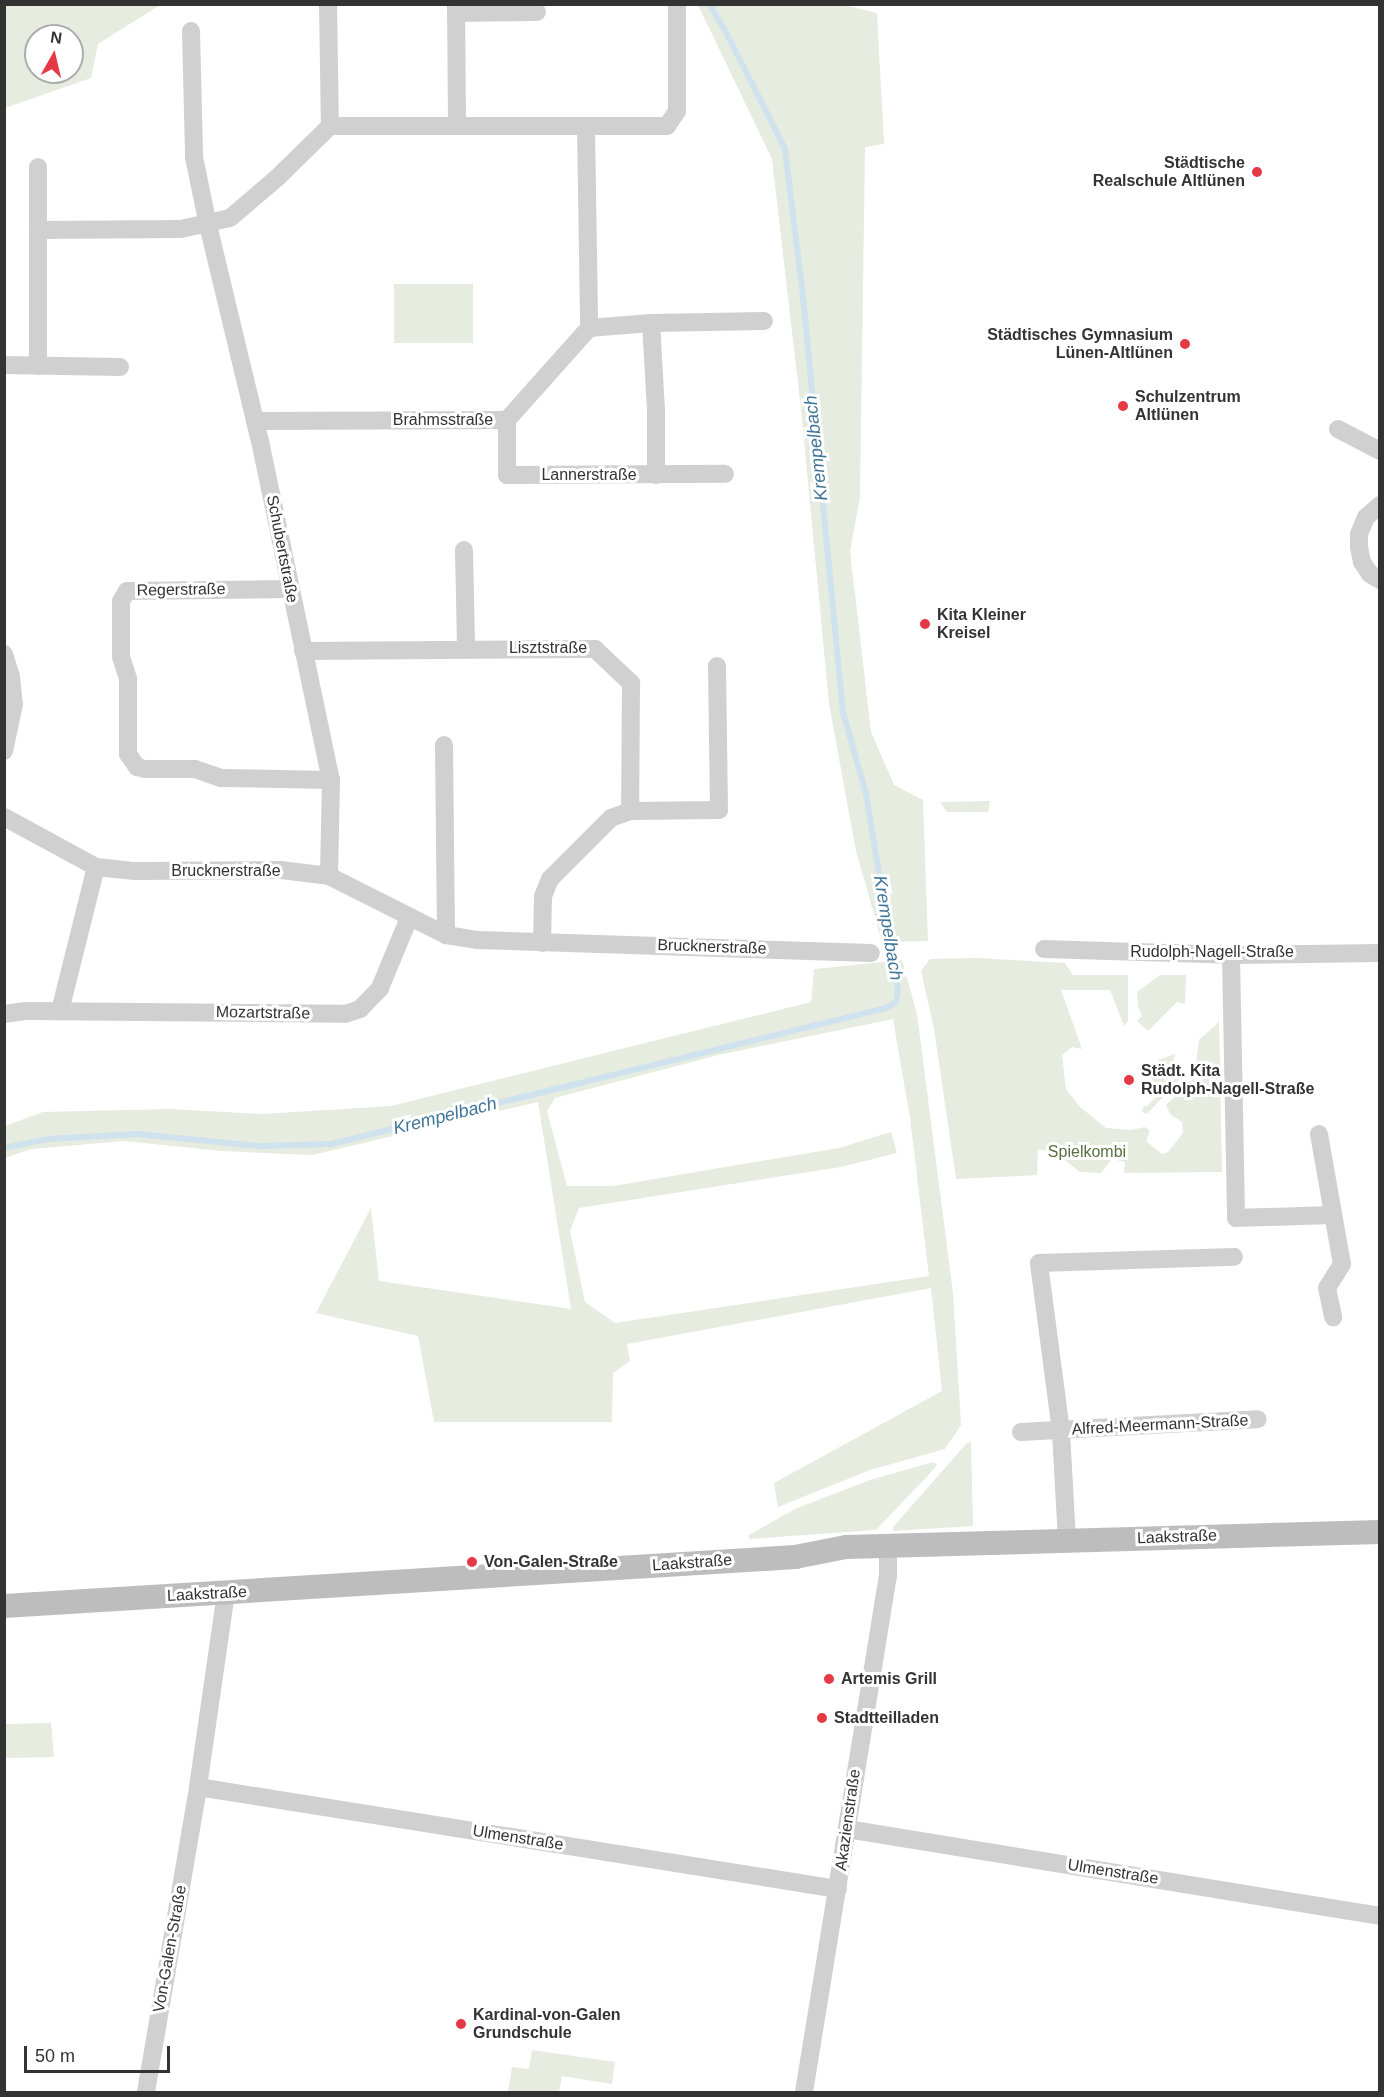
<!DOCTYPE html>
<meta charset="utf-8">
<style>
body{margin:0}
#map{position:relative;width:1384px;height:2097px;overflow:hidden;background:#fff;font-family:Arial,sans-serif}
div>[style]{position:absolute}
.green>*{inset:0;background:#e6ecdf}
.stream>*{height:6px;margin:-3px;padding:0 3px;transform-origin:3px;border-radius:3px;background:#cfe2ee}
.street>*{height:18px;margin:-9px;padding:0 9px;transform-origin:9px;border-radius:9px;background:#d0d0d0}
.secondary>*{height:24px;margin:-12px;padding:0 12px;transform-origin:12px;border-radius:12px;background:#bdbdbd}
.dots>*{width:16px;height:16px;translate:-50% -50%;box-sizing:border-box;border:3px solid #fff;border-radius:50%}
span{translate:-50% -50%;white-space:nowrap;text-align:center;line-height:1.15;-webkit-text-stroke:6px #fff;paint-order:stroke}
.poi-label{font-size:16px;color:#333;font-weight:700}
.right{translate:-100% -50%;text-align:right}
.left{translate:0 -50%;text-align:left}
.street-label{font-size:16px;color:#333}
.park-label{font-size:16px;color:#56703f}
.water-label{font-size:18px;color:#3f7597;font-style:italic}
.frame{position:absolute;inset:0;border:6px solid #333;pointer-events:none}
.north{position:absolute;left:24px;top:24px;width:60px;height:60px;box-sizing:border-box;background:#fff;border:2px solid #adadad;border-radius:50%;rotate:8deg;font-size:16px;font-weight:700;line-height:24px;text-align:center;color:#333}
.north::after{content:'';display:block;margin:auto;width:21px;height:27px;background:#e63946;clip-path:polygon(50% 0,100% 100%,50% 72%,0 100%)}
.scale{position:absolute;left:24px;top:2046px;width:146px;height:27px;box-sizing:border-box;border:3px solid #333;border-top:0;padding-left:8px;font-size:18px;line-height:21px;white-space:nowrap;color:#333;-webkit-text-stroke:4px #fff;paint-order:stroke}
</style>
<div id="map">
<div class="green">
<div style="clip-path:polygon(evenodd,4px 5px,5px 4px,160px 5px,98px 44px,91px 78px,5px 108px,4px 5px,36px 36px,72px 36px,72px 72px,36px 72px,36px 36px)"></div>
<div style="clip-path:polygon(698px 5px,844px 5px,877px 13px,884px 144px,865px 147px,860px 497px,850px 551px,871px 732px,894px 785px,923px 800px,928px 941px,882px 942px,856px 851px,829px 704px,802px 418px,772px 159px)"></div>
<div style="clip-path:polygon(394px 284px,473px 284px,473px 343px,394px 343px)"></div>
<div style="clip-path:polygon(990px 801px,988px 812px,947px 812px,940px 802px)"></div>
<div style="clip-path:polygon(976px 958px,1065px 963px,1073px 975px,1128px 975px,1128px 1021px,1124px 1026px,1110px 990px,1061px 990px,1082px 1049px,1072px 1047px,1062px 1055px,1066px 1089px,1080px 1107px,1106px 1128px,1131px 1130px,1145px 1127px,1150px 1131px,1146px 1141px,1162px 1154px,1168px 1152px,1183px 1133px,1182px 1122px,1170px 1114px,1166px 1105px,1194px 1078px,1199px 1040px,1219px 1022px,1222px 1172px,1124px 1173px,1125px 1162px,1112px 1159px,1101px 1173px,1080px 1172px,1056px 1153px,1038px 1149px,1037px 1175px,956px 1179px,934px 1029px,921px 971px,930px 959px)"></div>
<div style="clip-path:polygon(evenodd,902px 960px,917px 1014px,953px 1293px,961px 1425px,945px 1449px,870px 1470px,778px 1507px,774px 1483px,942px 1391px,931px 1288px,627px 1344px,630px 1361px,613px 1373px,612px 1422px,434px 1422px,418px 1336px,316px 1313px,371px 1208px,379px 1281px,571px 1309px,538px 1102px,312px 1155px,222px 1151px,124px 1141px,31px 1149px,5px 1158px,5px 1126px,43px 1112px,169px 1109px,263px 1114px,391px 1106px,811px 1002px,814px 969px,902px 960px,893px 1019px,910px 1118px,929px 1276px,615px 1323px,585px 1302px,570px 1231px,579px 1208px,841px 1167px,897px 1153px,891px 1132px,839px 1148px,613px 1186px,567px 1186px,547px 1111px,555px 1098px,718px 1055px,893px 1019px)"></div>
<div style="clip-path:polygon(1160px 975px,1186px 975px,1185px 1004px,1177px 1002px,1148px 1031px,1137px 1021px,1142px 1016px,1138px 1006px,1137px 992px)"></div>
<div style="clip-path:polygon(1175px 1054px,1171px 1069px,1179px 1080px,1147px 1114px,1142px 1112px,1144px 1105px,1146px 1107px,1163px 1090px,1151px 1078px,1164px 1070px,1158px 1060px)"></div>
<div style="clip-path:polygon(971px 1442px,973px 1526px,893px 1531px,893px 1527px,967px 1443px)"></div>
<div style="clip-path:polygon(933px 1462px,937px 1464px,935px 1468px,876px 1530px,749px 1539px,749px 1535px,795px 1509px,870px 1480px)"></div>
<div style="clip-path:polygon(51px 1723px,54px 1757px,5px 1758px,5px 1724px)"></div>
<div style="clip-path:polygon(532px 2050px,615px 2062px,612px 2084px,562px 2076px,559px 2092px,508px 2092px,512px 2067px,529px 2069px)"></div>
</div>
<div class="stream">
<div style="left:4px;top:1148px;width:45px;rotate:-11.6deg"></div>
<div style="left:48px;top:1139px;width:89px;rotate:-3.2deg"></div>
<div style="left:137px;top:1134px;width:123px;rotate:5.6deg"></div>
<div style="left:259px;top:1146px;width:72px;rotate:-1.6deg"></div>
<div style="left:331px;top:1144px;width:571px;rotate:-13.77deg"></div>
<div style="left:886px;top:1008px;width:12px;rotate:-31deg"></div>
<div style="left:896px;top:1002px;width:11px;rotate:-80deg"></div>
<div style="left:898px;top:991px;width:200px;rotate:-99.2deg"></div>
<div style="left:866px;top:794px;width:85px;rotate:-105.7deg"></div>
<div style="left:843px;top:712px;width:426px;rotate:-95.5deg"></div>
<div style="left:802px;top:288px;width:140px;rotate:-97deg"></div>
<div style="left:785px;top:149px;width:131px;rotate:-116.8deg"></div>
<div style="left:726px;top:32px;width:33px;rotate:-121deg"></div>
</div>
<div class="street">
<div style="left:328px;top:4px;width:122px;rotate:89.1deg"></div>
<div style="left:456px;top:4px;width:122px;rotate:89.5deg"></div>
<div style="left:456px;top:13px;width:81px;rotate:-0.7deg"></div>
<div style="left:191px;top:31px;width:126px;rotate:88.6deg"></div>
<div style="left:194px;top:157px;width:69px;rotate:78.4deg"></div>
<div style="left:208px;top:225px;width:222px;rotate:76.5deg"></div>
<div style="left:260px;top:441px;width:346px;rotate:78.2deg"></div>
<div style="left:331px;top:780px;width:96px;rotate:91.2deg"></div>
<div style="left:586px;top:127px;width:201px;rotate:89.1deg"></div>
<div style="left:38px;top:167px;width:63px;rotate:90deg"></div>
<div style="left:651px;top:323px;width:87px;rotate:86.7deg"></div>
<div style="left:656px;top:410px;width:65px;rotate:90deg"></div>
<div style="left:4px;top:365px;width:116px;rotate:1deg"></div>
<div style="left:38px;top:366px;width:136px;rotate:-90deg"></div>
<div style="left:38px;top:230px;width:143px;rotate:-0.4deg"></div>
<div style="left:181px;top:229px;width:50px;rotate:-12.7deg"></div>
<div style="left:230px;top:218px;width:63px;rotate:-40.5deg"></div>
<div style="left:278px;top:177px;width:73px;rotate:-44.4deg"></div>
<div style="left:330px;top:126px;width:337px"></div>
<div style="left:667px;top:126px;width:18px;rotate:-56deg"></div>
<div style="left:677px;top:111px;width:107px;rotate:-90deg"></div>
<div style="left:507px;top:420px;width:55px;rotate:90deg"></div>
<div style="left:507px;top:475px;width:218px;rotate:-0.3deg"></div>
<div style="left:255px;top:421px;width:252px;rotate:-0.2deg"></div>
<div style="left:507px;top:420px;width:123px;rotate:-48.3deg"></div>
<div style="left:589px;top:328px;width:62px;rotate:-4.6deg"></div>
<div style="left:651px;top:323px;width:113px;rotate:-1deg"></div>
<div style="left:1338px;top:429px;width:47px;rotate:27.6deg"></div>
<div style="left:1380px;top:505px;width:18px;rotate:139deg"></div>
<div style="left:1366px;top:517px;width:18px;rotate:112deg"></div>
<div style="left:1359px;top:534px;width:13px;rotate:90deg"></div>
<div style="left:1359px;top:547px;width:15px;rotate:79deg"></div>
<div style="left:1362px;top:562px;width:14px;rotate:56deg"></div>
<div style="left:1370px;top:574px;width:12px;rotate:31deg"></div>
<div style="left:464px;top:550px;width:98px;rotate:88.8deg"></div>
<div style="left:289px;top:589px;width:162px;rotate:179.3deg"></div>
<div style="left:127px;top:591px;width:12px;rotate:121deg"></div>
<div style="left:121px;top:601px;width:56px;rotate:90deg"></div>
<div style="left:121px;top:657px;width:23px;rotate:72deg"></div>
<div style="left:128px;top:679px;width:75px;rotate:90deg"></div>
<div style="left:128px;top:754px;width:16px;rotate:55deg"></div>
<div style="left:137px;top:767px;width:8px;rotate:14deg"></div>
<div style="left:145px;top:769px;width:50px"></div>
<div style="left:195px;top:769px;width:28px;rotate:19deg"></div>
<div style="left:221px;top:778px;width:110px;rotate:1deg"></div>
<div style="left:303px;top:651px;width:292px;rotate:-0.4deg"></div>
<div style="left:595px;top:649px;width:50px;rotate:43.4deg"></div>
<div style="left:631px;top:683px;width:128px;rotate:90.4deg"></div>
<div style="left:630px;top:811px;width:20px;rotate:160deg"></div>
<div style="left:611px;top:818px;width:86px;rotate:135deg"></div>
<div style="left:550px;top:879px;width:18px;rotate:112deg"></div>
<div style="left:543px;top:896px;width:47px;rotate:91.2deg"></div>
<div style="left:4px;top:654px;width:24px;rotate:73deg"></div>
<div style="left:11px;top:677px;width:27px;rotate:84deg"></div>
<div style="left:14px;top:704px;width:48px;rotate:102deg"></div>
<div style="left:444px;top:745px;width:190px;rotate:89.4deg"></div>
<div style="left:630px;top:811px;width:89px;rotate:-0.6deg"></div>
<div style="left:719px;top:810px;width:144px;rotate:-90.8deg"></div>
<div style="left:4px;top:817px;width:105px;rotate:28.5deg"></div>
<div style="left:96px;top:867px;width:39px;rotate:6deg"></div>
<div style="left:135px;top:871px;width:146px;rotate:-0.4deg"></div>
<div style="left:281px;top:870px;width:48px;rotate:7.1deg"></div>
<div style="left:329px;top:876px;width:131px;rotate:26.8deg"></div>
<div style="left:446px;top:935px;width:31px;rotate:9deg"></div>
<div style="left:477px;top:940px;width:394px;rotate:1.9deg"></div>
<div style="left:1044px;top:949px;width:187px;rotate:1.8deg"></div>
<div style="left:1231px;top:955px;width:149px;rotate:-0.8deg"></div>
<div style="left:1231px;top:955px;width:263px;rotate:88.9deg"></div>
<div style="left:1236px;top:1218px;width:97px;rotate:-1.8deg"></div>
<div style="left:60px;top:1011px;width:148px;rotate:-76deg"></div>
<div style="left:4px;top:1014px;width:22px;rotate:-8deg"></div>
<div style="left:26px;top:1011px;width:319px;rotate:0.5deg"></div>
<div style="left:345px;top:1014px;width:16px;rotate:-18deg"></div>
<div style="left:360px;top:1009px;width:29px;rotate:-46deg"></div>
<div style="left:380px;top:988px;width:76px;rotate:-67.5deg"></div>
<div style="left:1319px;top:1134px;width:132px;rotate:80deg"></div>
<div style="left:1342px;top:1264px;width:28px;rotate:122deg"></div>
<div style="left:1327px;top:1288px;width:30px;rotate:78deg"></div>
<div style="left:1021px;top:1432px;width:237px;rotate:-3.1deg"></div>
<div style="left:1067px;top:1540px;width:109px;rotate:-93.2deg"></div>
<div style="left:1061px;top:1431px;width:169px;rotate:-97.5deg"></div>
<div style="left:1039px;top:1263px;width:195px;rotate:-1.8deg"></div>
<div style="left:198px;top:1787px;width:648px;rotate:9.06deg"></div>
<div style="left:847px;top:1829px;width:540px;rotate:9.27deg"></div>
<div style="left:146px;top:2092px;width:309px;rotate:-80.3deg"></div>
<div style="left:198px;top:1787px;width:197px;rotate:-81.8deg"></div>
<div style="left:804px;top:2092px;width:524px;rotate:-80.77deg"></div>
<div style="left:888px;top:1575px;width:29px;rotate:-90deg"></div>
</div>
<div class="secondary">
<div style="left:4px;top:1606px;width:793px;rotate:-3.54deg"></div>
<div style="left:795px;top:1557px;width:52px;rotate:-11.1deg"></div>
<div style="left:846px;top:1547px;width:534px;rotate:-1.61deg"></div>
</div>
<div class="dots">
<div style="left:1257px;top:172px;background:#e63946"></div>
<div style="left:1185px;top:344px;background:#e63946"></div>
<div style="left:1123px;top:406px;background:#e63946"></div>
<div style="left:925px;top:624px;background:#e63946"></div>
<div style="left:1129px;top:1080px;background:#e63946"></div>
<div style="left:472px;top:1562px;background:#e63946"></div>
<div style="left:829px;top:1679px;background:#e63946"></div>
<div style="left:822px;top:1718px;background:#e63946"></div>
<div style="left:461px;top:2024px;background:#e63946"></div>
</div>
<div class="poi-label">
<span class="right" style="left:1245px;top:172px">Städtische<br>Realschule Altlünen</span>
<span class="right" style="left:1173px;top:344px">Städtisches Gymnasium<br>Lünen-Altlünen</span>
<span class="left" style="left:1135px;top:406px">Schulzentrum<br>Altlünen</span>
<span class="left" style="left:937px;top:624px">Kita Kleiner<br>Kreisel</span>
<span class="left" style="left:1141px;top:1080px">Städt. Kita<br>Rudolph-Nagell-Straße</span>
<span class="left" style="left:484px;top:1562px">Von-Galen-Straße</span>
<span class="left" style="left:841px;top:1679px">Artemis Grill</span>
<span class="left" style="left:834px;top:1718px">Stadtteilladen</span>
<span class="left" style="left:473px;top:2024px">Kardinal-von-Galen<br>Grundschule</span>
</div>
<div class="street-label">
<span style="left:443px;top:420px">Brahmsstraße</span>
<span style="left:589px;top:475px">Lannerstraße</span>
<span style="left:282px;top:549px;rotate:79deg">Schubertstraße</span>
<span style="left:181px;top:590px;rotate:-1deg">Regerstraße</span>
<span style="left:548px;top:648px">Lisztstraße</span>
<span style="left:226px;top:871px">Brucknerstraße</span>
<span style="left:712px;top:947px;rotate:2deg">Brucknerstraße</span>
<span style="left:1212px;top:952px">Rudolph-Nagell-Straße</span>
<span style="left:263px;top:1013px;rotate:1deg">Mozartstraße</span>
<span style="left:1160px;top:1425px;rotate:-3deg">Alfred-Meermann-Straße</span>
<span style="left:1177px;top:1537px;rotate:-2deg">Laakstraße</span>
<span style="left:692px;top:1563px;rotate:-4deg">Laakstraße</span>
<span style="left:207px;top:1594px;rotate:-3deg">Laakstraße</span>
<span style="left:848px;top:1820px;rotate:-82deg">Akazienstraße</span>
<span style="left:518px;top:1838px;rotate:9deg">Ulmenstraße</span>
<span style="left:1113px;top:1872px;rotate:9deg">Ulmenstraße</span>
<span style="left:170px;top:1949px;rotate:-80deg">Von-Galen-Straße</span>
</div>
<div class="park-label">
<span style="left:1087px;top:1152px">Spielkombi</span>
</div>
<div class="water-label">
<span style="left:816px;top:448px;rotate:-96deg">Krempelbach</span>
<span style="left:888px;top:928px;rotate:81deg">Krempelbach</span>
<span style="left:445px;top:1116px;rotate:-14deg">Krempelbach</span>
</div>
<div class="frame"></div>
<div class="north">N</div>
<div class="scale">50 m</div>
</div>
